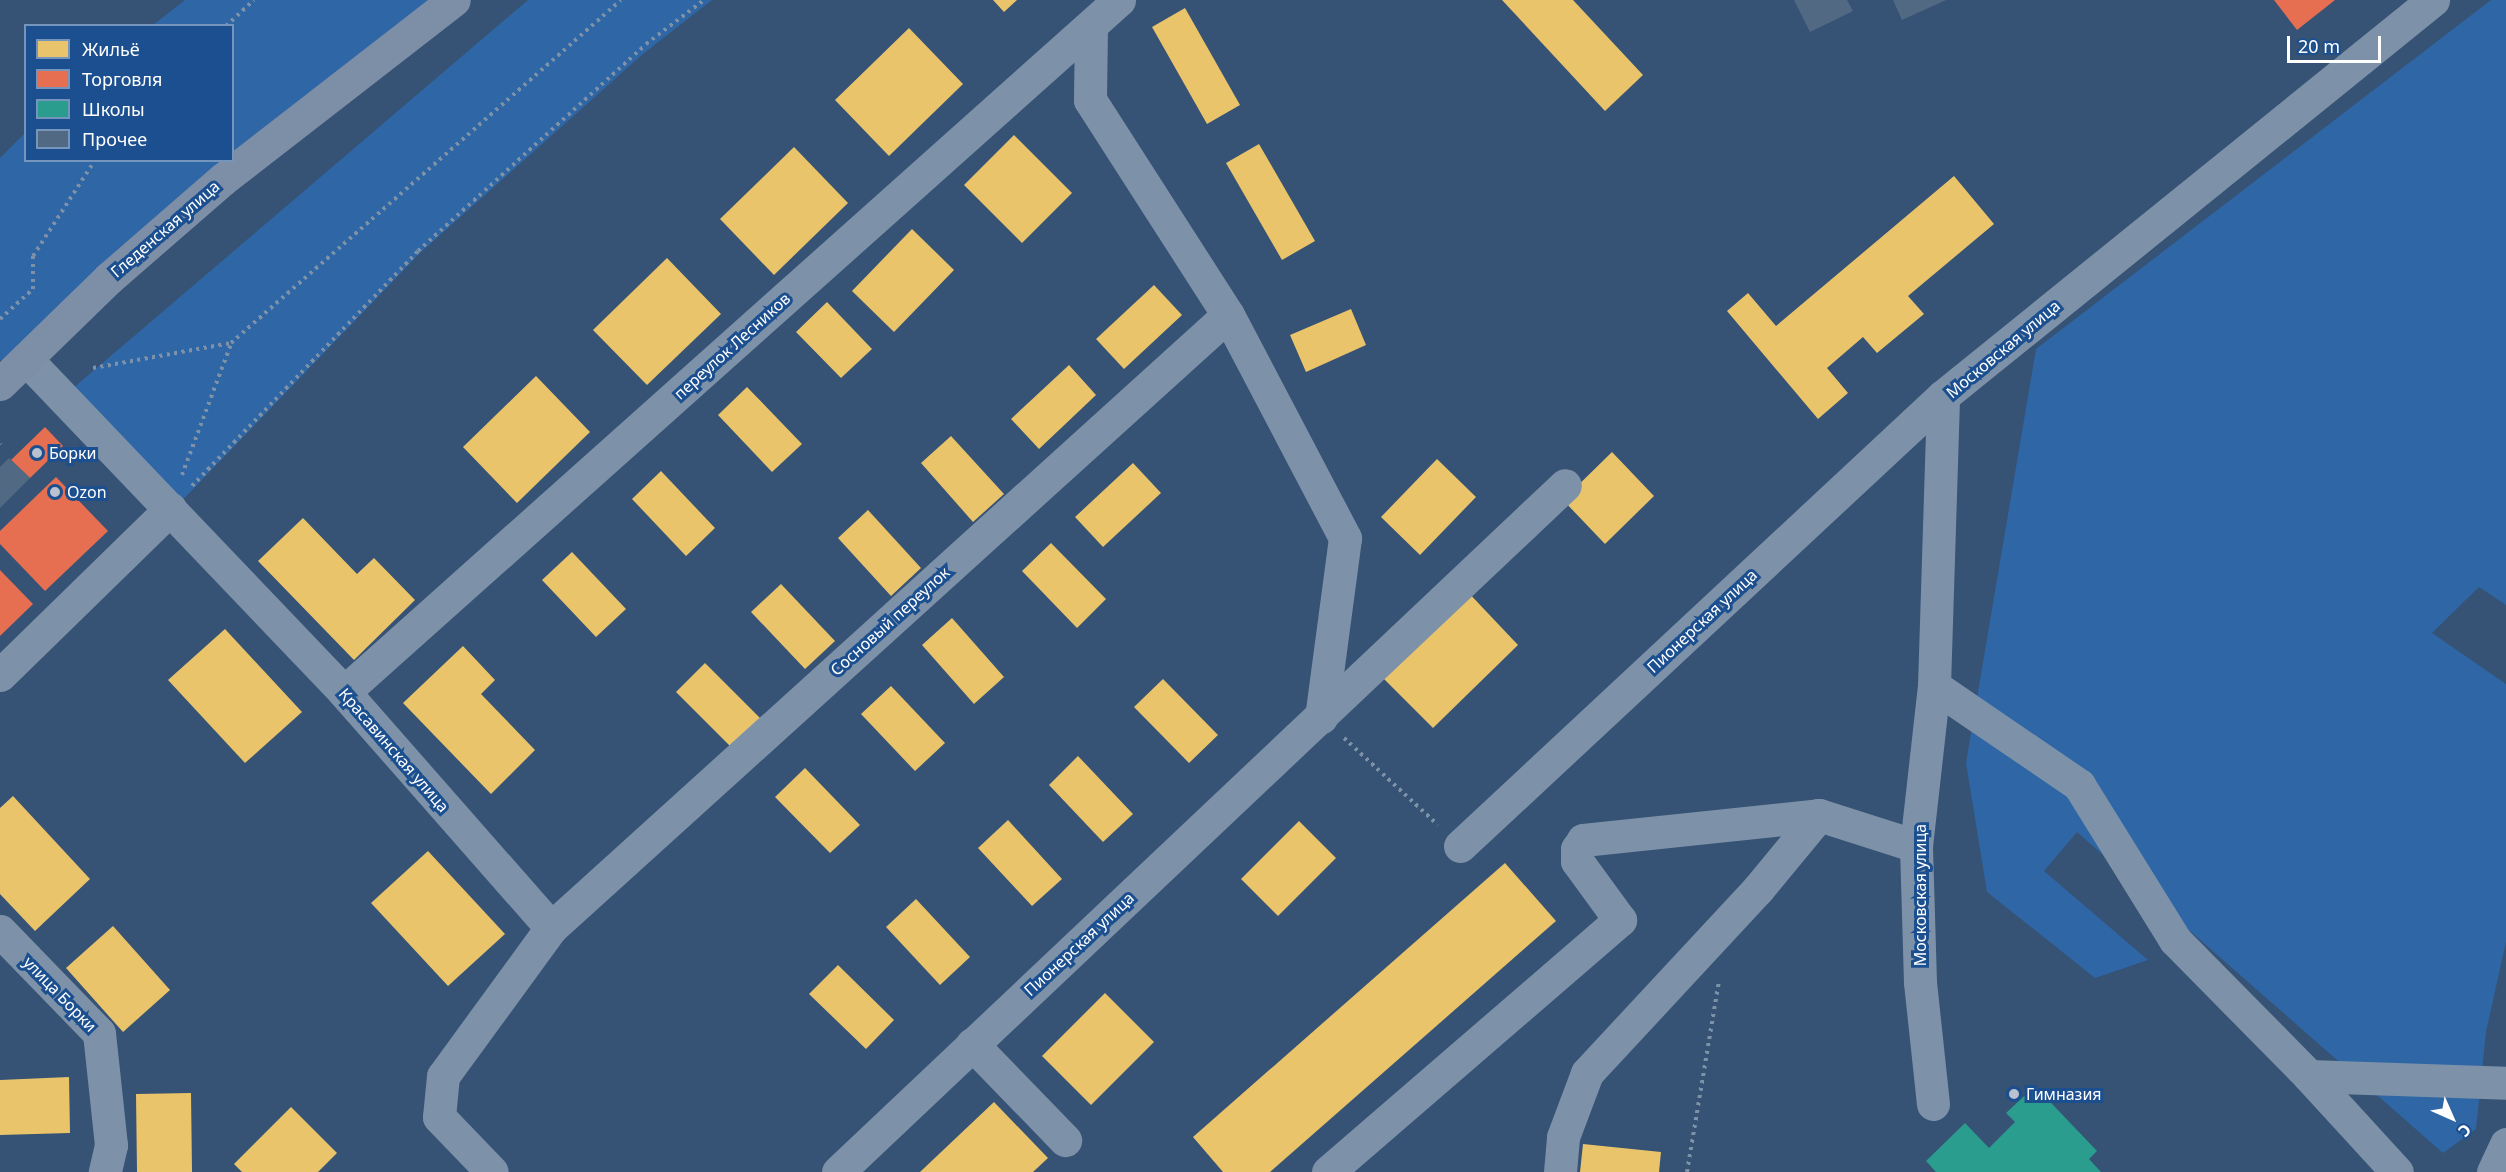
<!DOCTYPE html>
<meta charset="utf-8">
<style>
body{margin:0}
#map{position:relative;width:2506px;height:1172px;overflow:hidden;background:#365274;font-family:"Noto Sans",sans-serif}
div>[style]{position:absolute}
.green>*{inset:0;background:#2f66a5}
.homes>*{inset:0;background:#e9c46a}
.shops>*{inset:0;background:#e76f51}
.schools>*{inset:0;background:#2a9d8f}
.building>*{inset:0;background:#526984}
.path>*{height:4px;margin-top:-2px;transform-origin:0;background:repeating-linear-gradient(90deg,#7d92a8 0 3px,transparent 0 7.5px)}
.minor>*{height:33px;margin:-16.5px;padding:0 16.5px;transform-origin:16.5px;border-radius:16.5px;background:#7d92a8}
.major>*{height:33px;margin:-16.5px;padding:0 16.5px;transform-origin:16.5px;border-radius:16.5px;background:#7d8ea7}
.dots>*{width:16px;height:16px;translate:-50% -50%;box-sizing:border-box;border:3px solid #1b4f8f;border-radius:50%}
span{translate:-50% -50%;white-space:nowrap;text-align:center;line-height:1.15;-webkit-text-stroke:6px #1b4f8f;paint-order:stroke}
.street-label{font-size:16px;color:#fff}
.poi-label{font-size:16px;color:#fff}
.left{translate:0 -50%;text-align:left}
.legend{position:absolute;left:24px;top:24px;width:210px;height:138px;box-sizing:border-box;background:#1b4f8f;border:2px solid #7695bc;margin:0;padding:8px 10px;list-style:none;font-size:18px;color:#fff}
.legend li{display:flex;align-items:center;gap:12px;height:30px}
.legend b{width:30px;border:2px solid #7695bc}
.north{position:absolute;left:2422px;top:1088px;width:60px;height:60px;-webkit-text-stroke:4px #1b4f8f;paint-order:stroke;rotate:135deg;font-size:16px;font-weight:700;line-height:24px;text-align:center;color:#fff}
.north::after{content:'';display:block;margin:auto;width:21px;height:27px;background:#fff;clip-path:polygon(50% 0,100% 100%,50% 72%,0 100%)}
.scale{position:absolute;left:2287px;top:36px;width:94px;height:27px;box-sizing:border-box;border:3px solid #fff;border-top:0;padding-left:8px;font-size:18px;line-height:21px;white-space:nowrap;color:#fff;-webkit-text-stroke:4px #1b4f8f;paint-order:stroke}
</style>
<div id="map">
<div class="green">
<div style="clip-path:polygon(185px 0,454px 0,26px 359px,0 360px,0 158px,25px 133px,26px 160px,232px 160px,232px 26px,153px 25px)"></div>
<div style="clip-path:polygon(528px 0,712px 0,643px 54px,420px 253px,174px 509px,65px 395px)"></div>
<div style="clip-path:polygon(2491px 0,2506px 0,2506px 605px,2479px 587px,2432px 633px,2506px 684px,2506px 942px,2486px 1032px,2476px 1129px,2443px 1153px,2077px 832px,2044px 871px,2148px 960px,2095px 978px,1987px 892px,1966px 763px,2036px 349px)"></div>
</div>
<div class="homes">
<div style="clip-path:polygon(993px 0,1017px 0,1004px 12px)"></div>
<div style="clip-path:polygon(1502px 0,1573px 0,1643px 75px,1605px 111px)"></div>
<div style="clip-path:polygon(1185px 8px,1240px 105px,1207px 124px,1152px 27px)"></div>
<div style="clip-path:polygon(909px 28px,963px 84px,889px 156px,835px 100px)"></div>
<div style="clip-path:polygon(1014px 135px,1072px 193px,1022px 243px,964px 185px)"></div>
<div style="clip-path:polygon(1259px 144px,1315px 241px,1282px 260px,1226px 163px)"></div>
<div style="clip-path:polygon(794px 147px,848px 203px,774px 275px,720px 219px)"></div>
<div style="clip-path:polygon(1954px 176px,1994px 224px,1908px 296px,1924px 314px,1877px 353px,1863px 337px,1827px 368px,1848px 393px,1818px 419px,1727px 311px,1748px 293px,1776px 326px)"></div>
<div style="clip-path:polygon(912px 229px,954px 270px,894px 332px,852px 291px)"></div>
<div style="clip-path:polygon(667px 258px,721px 314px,647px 385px,593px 330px)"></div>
<div style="clip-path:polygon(1154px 285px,1182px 315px,1124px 369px,1096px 339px)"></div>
<div style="clip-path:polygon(827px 302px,872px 349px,841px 378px,796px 332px)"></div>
<div style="clip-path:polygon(1351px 309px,1366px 345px,1306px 372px,1290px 335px)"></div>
<div style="clip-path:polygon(1069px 365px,1096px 395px,1039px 449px,1011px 419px)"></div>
<div style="clip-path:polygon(536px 376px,590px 432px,517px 503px,463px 447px)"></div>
<div style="clip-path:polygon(747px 387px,802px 444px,772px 472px,718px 415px)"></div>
<div style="clip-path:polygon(951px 436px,1004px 494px,973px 522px,921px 463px)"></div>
<div style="clip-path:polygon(1612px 452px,1654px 496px,1605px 544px,1563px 500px)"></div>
<div style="clip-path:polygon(1437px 459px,1476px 497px,1420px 555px,1381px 517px)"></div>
<div style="clip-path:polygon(1133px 463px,1161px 493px,1103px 547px,1075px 517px)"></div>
<div style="clip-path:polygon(661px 471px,715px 528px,686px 556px,632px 499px)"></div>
<div style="clip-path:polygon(868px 510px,921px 568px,891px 596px,838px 538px)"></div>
<div style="clip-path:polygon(303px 518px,357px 574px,374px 558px,415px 600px,354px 660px,258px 561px)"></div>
<div style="clip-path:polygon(1051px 543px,1106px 599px,1077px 628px,1022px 571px)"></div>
<div style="clip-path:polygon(572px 552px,626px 609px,596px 637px,542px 580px)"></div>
<div style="clip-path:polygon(781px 584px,835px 641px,805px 669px,751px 612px)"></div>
<div style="clip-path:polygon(1465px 589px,1518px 645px,1433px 728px,1379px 674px)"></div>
<div style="clip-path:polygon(952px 618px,1004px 677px,974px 704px,922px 645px)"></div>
<div style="clip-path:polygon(225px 629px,302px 712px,245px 763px,168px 680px)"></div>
<div style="clip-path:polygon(463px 646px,495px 680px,481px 694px,535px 750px,491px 794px,403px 703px)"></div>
<div style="clip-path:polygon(705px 663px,761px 719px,732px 748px,676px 692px)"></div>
<div style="clip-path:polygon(1163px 679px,1218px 735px,1189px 763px,1134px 707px)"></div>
<div style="clip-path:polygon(891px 686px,945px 743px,915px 771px,861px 714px)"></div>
<div style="clip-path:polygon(1078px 756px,1133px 814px,1103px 842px,1049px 785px)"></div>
<div style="clip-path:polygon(805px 768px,860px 825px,830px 853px,775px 797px)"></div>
<div style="clip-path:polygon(13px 796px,90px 879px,35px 931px,0 894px,0 808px)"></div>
<div style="clip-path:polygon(1008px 820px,1062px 879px,1032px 906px,978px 848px)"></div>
<div style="clip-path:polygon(1299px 821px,1336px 858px,1278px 916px,1241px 879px)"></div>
<div style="clip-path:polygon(428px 851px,505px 934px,448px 986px,371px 903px)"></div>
<div style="clip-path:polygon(1505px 863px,1556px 921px,1270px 1172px,1223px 1172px,1193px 1137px)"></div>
<div style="clip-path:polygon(916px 899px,970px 957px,940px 985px,886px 927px)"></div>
<div style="clip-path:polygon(113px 926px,170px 990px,123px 1032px,66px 968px)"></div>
<div style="clip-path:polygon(838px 965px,894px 1020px,866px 1049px,809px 994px)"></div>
<div style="clip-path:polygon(1105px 993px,1154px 1042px,1091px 1105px,1042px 1056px)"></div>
<div style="clip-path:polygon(69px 1077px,70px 1133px,0 1135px,0 1080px)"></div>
<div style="clip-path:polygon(191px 1093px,192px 1172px,137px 1172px,136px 1094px)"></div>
<div style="clip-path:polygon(994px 1102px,1048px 1158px,1033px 1172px,920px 1172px)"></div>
<div style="clip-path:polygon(291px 1107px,337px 1153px,318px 1172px,242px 1172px,234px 1164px)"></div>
<div style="clip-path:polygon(1583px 1144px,1661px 1152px,1659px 1172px,1580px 1172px)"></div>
</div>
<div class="shops">
<div style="clip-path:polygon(2274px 0,2335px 0,2297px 30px)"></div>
<div style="clip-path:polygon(45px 427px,63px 446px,30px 478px,11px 460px)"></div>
<div style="clip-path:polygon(56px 477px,108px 531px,45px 591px,0 544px,0 531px)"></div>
<div style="clip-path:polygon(0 570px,33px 604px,0 636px)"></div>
</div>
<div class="schools">
<div style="clip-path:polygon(2035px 1086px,2097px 1151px,2089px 1159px,2101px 1172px,1936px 1172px,1926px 1161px,1965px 1123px,1989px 1148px,2015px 1122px,2006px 1113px)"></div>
</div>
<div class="building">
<div style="clip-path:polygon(1794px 0,1847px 0,1853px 11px,1810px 32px)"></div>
<div style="clip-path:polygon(1893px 0,1946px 0,1902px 20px)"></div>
<div style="clip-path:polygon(9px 458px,30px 478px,0 508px,0 467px)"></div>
</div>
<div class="path">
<div style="left:226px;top:26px;width:38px;rotate:-43deg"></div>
<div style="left:0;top:319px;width:45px;rotate:-42.3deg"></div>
<div style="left:33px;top:289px;width:33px;rotate:-90deg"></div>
<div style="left:33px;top:256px;width:114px;rotate:-57.1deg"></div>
<div style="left:93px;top:368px;width:140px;rotate:-10.3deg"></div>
<div style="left:231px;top:343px;width:519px;rotate:-41.33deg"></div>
<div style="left:0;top:444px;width:1px;rotate:45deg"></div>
<div style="left:182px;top:475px;width:140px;rotate:-69.5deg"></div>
<div style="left:192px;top:486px;width:326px;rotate:-46.1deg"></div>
<div style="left:418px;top:251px;width:308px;rotate:-42.2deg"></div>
<div style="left:646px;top:44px;width:73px;rotate:-37.2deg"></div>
<div style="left:1344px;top:738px;width:128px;rotate:42.8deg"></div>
<div style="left:1687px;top:1172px;width:194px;rotate:-80.5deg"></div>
</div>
<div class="minor">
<div style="left:1091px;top:27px;width:73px;rotate:90.8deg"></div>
<div style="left:1090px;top:100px;width:255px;rotate:57.3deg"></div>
<div style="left:1228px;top:315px;width:252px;rotate:62.3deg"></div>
<div style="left:1345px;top:538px;width:181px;rotate:97.6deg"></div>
<div style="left:26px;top:359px;width:460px;rotate:46.3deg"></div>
<div style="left:344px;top:692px;width:314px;rotate:48.7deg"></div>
<div style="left:551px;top:928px;width:183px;rotate:126.1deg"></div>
<div style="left:443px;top:1076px;width:41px;rotate:95.6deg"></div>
<div style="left:439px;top:1117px;width:76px;rotate:46.1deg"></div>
<div style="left:0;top:675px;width:238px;rotate:-44.3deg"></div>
<div style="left:1934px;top:686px;width:176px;rotate:34.3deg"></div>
<div style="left:2079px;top:785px;width:182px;rotate:58.2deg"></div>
<div style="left:2175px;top:940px;width:191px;rotate:45.4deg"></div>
<div style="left:2309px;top:1076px;width:197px;rotate:2deg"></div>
<div style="left:344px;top:692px;width:1039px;rotate:-41.76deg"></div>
<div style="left:1460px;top:846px;width:660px;rotate:-42.97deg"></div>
<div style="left:551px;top:928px;width:913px;rotate:-42.16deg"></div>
<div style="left:0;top:931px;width:142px;rotate:45.9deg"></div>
<div style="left:99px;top:1033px;width:113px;rotate:83.9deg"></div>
<div style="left:111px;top:1145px;width:28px;rotate:103deg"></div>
<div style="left:972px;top:1044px;width:134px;rotate:45.9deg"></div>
<div style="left:2309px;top:1076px;width:130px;rotate:47.5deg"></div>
<div style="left:1933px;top:1104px;width:123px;rotate:-96.1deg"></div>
<div style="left:1920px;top:982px;width:136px;rotate:-91.7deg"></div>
<div style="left:1916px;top:846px;width:161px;rotate:-83.6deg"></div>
<div style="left:1934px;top:686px;width:290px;rotate:-88.2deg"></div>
<div style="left:1943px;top:396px;width:630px;rotate:-38.94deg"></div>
<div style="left:838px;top:1172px;width:1000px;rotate:-43.38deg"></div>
<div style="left:1328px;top:1172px;width:386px;rotate:-40.8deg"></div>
<div style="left:1620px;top:920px;width:73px;rotate:-126.1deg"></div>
<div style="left:1577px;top:861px;width:12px;rotate:-90deg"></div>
<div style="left:1577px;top:849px;width:11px;rotate:-56deg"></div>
<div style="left:1583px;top:840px;width:237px;rotate:-6deg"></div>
<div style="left:1819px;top:815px;width:102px;rotate:17.7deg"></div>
<div style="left:1560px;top:1172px;width:35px;rotate:-85deg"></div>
<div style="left:1563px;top:1137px;width:68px;rotate:-69.4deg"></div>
<div style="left:1587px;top:1073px;width:251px;rotate:-47.1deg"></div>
<div style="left:1758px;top:889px;width:96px;rotate:-50.5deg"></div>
<div style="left:2493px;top:1172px;width:31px;rotate:-65deg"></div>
</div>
<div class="major">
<div style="left:0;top:384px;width:152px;rotate:-44.2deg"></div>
<div style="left:109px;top:278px;width:151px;rotate:-41deg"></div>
<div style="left:223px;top:179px;width:292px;rotate:-37.8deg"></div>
</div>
<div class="dots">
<div style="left:37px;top:453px;background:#b9c2ce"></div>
<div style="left:55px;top:492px;background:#b9c2ce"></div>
<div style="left:2014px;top:1094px;background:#b9c2ce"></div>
</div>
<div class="street-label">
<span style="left:165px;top:229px;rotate:-41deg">Гледенская улица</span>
<span style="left:732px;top:346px;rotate:-42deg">переулок Лесников</span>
<span style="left:2003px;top:349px;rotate:-40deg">Московская улица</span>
<span style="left:890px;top:621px;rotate:-42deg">Сосновый переулок</span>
<span style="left:1702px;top:621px;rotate:-43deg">Пионерская улица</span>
<span style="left:394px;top:750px;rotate:49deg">Красавинская улица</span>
<span style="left:1920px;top:895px;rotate:-90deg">Московская улица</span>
<span style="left:1079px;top:944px;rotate:-43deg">Пионерская улица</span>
<span style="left:60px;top:994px;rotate:46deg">улица Борки</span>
</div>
<div class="poi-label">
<span class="left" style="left:49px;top:453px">Борки</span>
<span class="left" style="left:67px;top:492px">Ozon</span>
<span class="left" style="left:2026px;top:1094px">Гимназия</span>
</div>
<ul class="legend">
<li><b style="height:16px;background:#e9c46a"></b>Жильё</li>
<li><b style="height:16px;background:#e76f51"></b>Торговля</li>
<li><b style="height:16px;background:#2a9d8f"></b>Школы</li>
<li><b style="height:16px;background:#526984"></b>Прочее</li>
</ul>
<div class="north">С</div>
<div class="scale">20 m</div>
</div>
